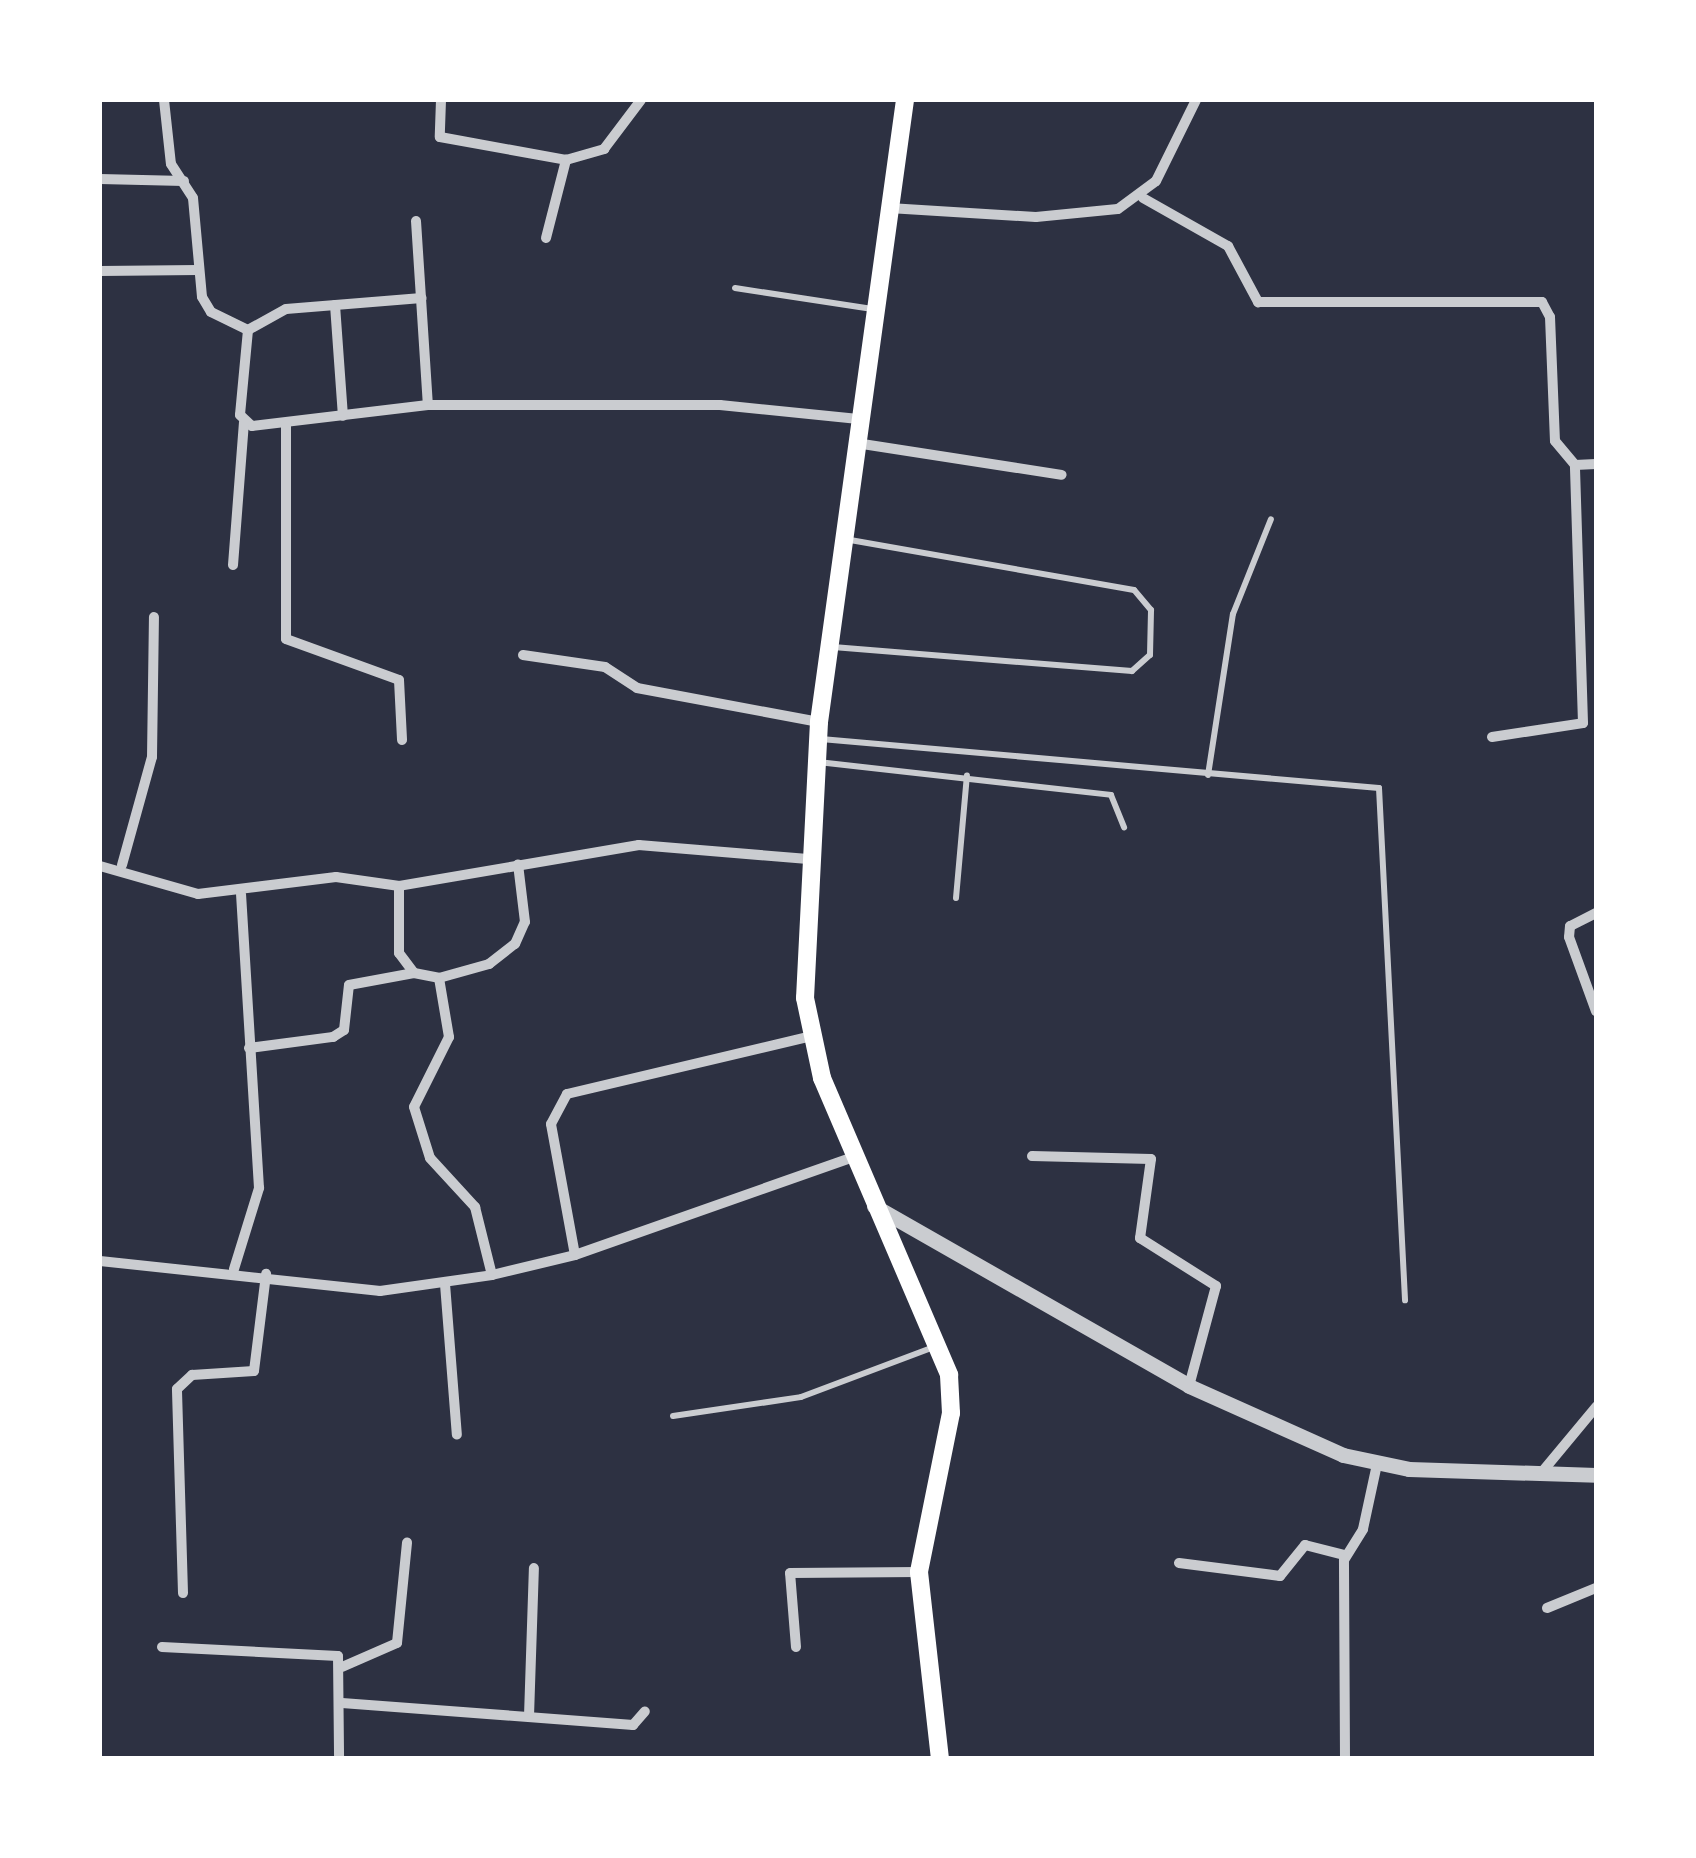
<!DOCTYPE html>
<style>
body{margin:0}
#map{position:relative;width:1696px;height:1858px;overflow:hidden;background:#2d3142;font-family:Lora,serif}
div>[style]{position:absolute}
.service>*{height:6px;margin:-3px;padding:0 3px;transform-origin:3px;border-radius:3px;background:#caccd0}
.minor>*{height:10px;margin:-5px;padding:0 5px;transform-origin:5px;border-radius:5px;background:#caccd0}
.tertiary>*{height:15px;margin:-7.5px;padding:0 7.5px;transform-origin:7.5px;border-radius:7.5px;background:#caccd0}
.secondary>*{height:18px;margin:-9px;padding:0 9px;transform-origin:9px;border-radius:9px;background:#fff}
span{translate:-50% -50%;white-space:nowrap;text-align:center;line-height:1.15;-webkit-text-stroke:8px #fff;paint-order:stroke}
.frame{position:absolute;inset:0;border:102px solid #fff;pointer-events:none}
</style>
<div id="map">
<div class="service">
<div style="left:735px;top:288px;width:139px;rotate:8.7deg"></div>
<div style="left:833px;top:647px;width:300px;rotate:4.6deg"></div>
<div style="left:1132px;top:671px;width:24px;rotate:-42deg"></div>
<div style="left:1150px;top:655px;width:45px;rotate:-88.7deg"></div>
<div style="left:1151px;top:610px;width:26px;rotate:-130deg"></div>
<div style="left:1134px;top:590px;width:294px;rotate:-170deg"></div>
<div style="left:821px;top:739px;width:560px;rotate:5.02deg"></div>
<div style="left:1379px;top:788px;width:513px;rotate:87.09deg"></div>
<div style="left:818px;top:762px;width:295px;rotate:6.4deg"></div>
<div style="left:1111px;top:795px;width:35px;rotate:68deg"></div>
<div style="left:1208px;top:775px;width:163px;rotate:-81.2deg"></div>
<div style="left:1233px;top:614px;width:102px;rotate:-68.2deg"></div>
<div style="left:956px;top:898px;width:123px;rotate:-84.9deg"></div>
<div style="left:673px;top:1416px;width:129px;rotate:-8.4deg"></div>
<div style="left:801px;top:1397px;width:142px;rotate:-20.6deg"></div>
</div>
<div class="minor">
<div style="left:164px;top:100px;width:64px;rotate:83.8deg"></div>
<div style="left:171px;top:164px;width:40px;rotate:57.1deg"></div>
<div style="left:193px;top:198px;width:99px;rotate:84.8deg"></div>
<div style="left:202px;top:297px;width:17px;rotate:59deg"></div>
<div style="left:211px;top:312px;width:41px;rotate:25.9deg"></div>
<div style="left:248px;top:330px;width:85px;rotate:95.4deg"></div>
<div style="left:240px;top:415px;width:16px;rotate:43deg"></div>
<div style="left:252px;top:426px;width:177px;rotate:-6.8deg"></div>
<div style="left:428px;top:405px;width:292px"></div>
<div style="left:720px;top:405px;width:139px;rotate:5.8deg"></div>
<div style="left:441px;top:100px;width:37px;rotate:92deg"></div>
<div style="left:440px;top:137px;width:128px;rotate:10.3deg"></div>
<div style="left:100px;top:179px;width:84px;rotate:1.4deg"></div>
<div style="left:1143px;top:198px;width:98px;rotate:29.5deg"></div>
<div style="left:1228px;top:246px;width:64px;rotate:61.8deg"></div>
<div style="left:1258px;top:302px;width:284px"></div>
<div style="left:1542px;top:302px;width:17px;rotate:62deg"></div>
<div style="left:1550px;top:317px;width:124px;rotate:87.7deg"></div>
<div style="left:1555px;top:441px;width:31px;rotate:50deg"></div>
<div style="left:1575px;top:465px;width:21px;rotate:-3deg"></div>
<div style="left:889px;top:208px;width:147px;rotate:3.5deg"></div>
<div style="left:1036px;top:217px;width:82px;rotate:-5.6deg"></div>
<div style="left:1118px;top:209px;width:47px;rotate:-36.4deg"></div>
<div style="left:1156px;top:181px;width:90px;rotate:-63.7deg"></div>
<div style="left:416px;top:221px;width:184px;rotate:86.3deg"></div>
<div style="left:546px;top:238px;width:81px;rotate:-75.6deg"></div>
<div style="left:566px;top:160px;width:40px;rotate:-16deg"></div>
<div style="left:604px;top:149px;width:61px;rotate:-52.9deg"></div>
<div style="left:100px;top:271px;width:98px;rotate:-0.6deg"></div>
<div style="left:335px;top:305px;width:111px;rotate:85.9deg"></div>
<div style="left:248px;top:330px;width:43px;rotate:-28.9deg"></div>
<div style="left:286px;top:309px;width:136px;rotate:-4.6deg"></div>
<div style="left:286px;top:425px;width:214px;rotate:90deg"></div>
<div style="left:286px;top:639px;width:120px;rotate:19.9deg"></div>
<div style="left:399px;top:680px;width:60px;rotate:87.1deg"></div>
<div style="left:856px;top:443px;width:208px;rotate:8.8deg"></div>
<div style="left:233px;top:565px;width:143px;rotate:-85.6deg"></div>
<div style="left:523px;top:655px;width:83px;rotate:8.3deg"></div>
<div style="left:605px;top:667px;width:38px;rotate:33deg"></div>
<div style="left:637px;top:688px;width:185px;rotate:10.6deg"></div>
<div style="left:1492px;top:737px;width:92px;rotate:-8.7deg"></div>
<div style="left:1583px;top:723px;width:258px;rotate:-91.8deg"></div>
<div style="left:808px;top:859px;width:170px;rotate:-175.3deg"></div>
<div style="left:639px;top:845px;width:243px;rotate:170.3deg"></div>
<div style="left:399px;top:886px;width:67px;rotate:90deg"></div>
<div style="left:399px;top:953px;width:25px;rotate:53deg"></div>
<div style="left:414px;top:973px;width:25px;rotate:11deg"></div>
<div style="left:439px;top:978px;width:60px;rotate:80.4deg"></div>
<div style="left:449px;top:1037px;width:78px;rotate:116.6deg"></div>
<div style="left:414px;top:1107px;width:53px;rotate:72.6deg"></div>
<div style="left:430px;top:1158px;width:67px;rotate:47.4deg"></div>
<div style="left:475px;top:1207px;width:70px;rotate:76deg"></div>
<div style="left:492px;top:1275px;width:85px;rotate:-13.5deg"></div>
<div style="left:575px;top:1255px;width:296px;rotate:-19.4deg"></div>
<div style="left:122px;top:865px;width:112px;rotate:-74.5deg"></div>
<div style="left:152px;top:757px;width:140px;rotate:-89.2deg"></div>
<div style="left:100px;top:866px;width:102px;rotate:15.9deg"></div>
<div style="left:198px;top:894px;width:139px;rotate:-7deg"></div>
<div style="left:336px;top:877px;width:64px;rotate:8.1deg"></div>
<div style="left:1596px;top:913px;width:29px;rotate:153deg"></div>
<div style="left:1570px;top:926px;width:11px;rotate:95deg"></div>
<div style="left:1569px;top:937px;width:79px;rotate:70deg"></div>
<div style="left:439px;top:978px;width:52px;rotate:-15.6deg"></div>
<div style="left:489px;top:964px;width:33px;rotate:-38deg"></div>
<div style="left:515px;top:944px;width:24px;rotate:-66deg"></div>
<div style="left:525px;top:922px;width:58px;rotate:-96.9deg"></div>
<div style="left:249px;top:1048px;width:85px;rotate:-7.5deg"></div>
<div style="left:333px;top:1037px;width:13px;rotate:-32deg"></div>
<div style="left:344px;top:1030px;width:45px;rotate:-83.7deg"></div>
<div style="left:349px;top:985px;width:66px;rotate:-10.5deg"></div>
<div style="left:1032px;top:1156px;width:119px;rotate:1.4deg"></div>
<div style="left:1151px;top:1159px;width:80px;rotate:97.9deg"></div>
<div style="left:1140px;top:1238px;width:90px;rotate:32.3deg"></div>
<div style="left:1216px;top:1286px;width:104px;rotate:105.1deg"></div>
<div style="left:575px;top:1255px;width:133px;rotate:-100.4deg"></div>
<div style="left:551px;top:1124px;width:34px;rotate:-62deg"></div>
<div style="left:567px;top:1094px;width:249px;rotate:-13.3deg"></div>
<div style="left:100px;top:1261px;width:282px;rotate:6.1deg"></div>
<div style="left:380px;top:1291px;width:113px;rotate:-8.1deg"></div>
<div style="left:234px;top:1269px;width:85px;rotate:-72.8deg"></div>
<div style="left:259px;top:1188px;width:294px;rotate:-93.5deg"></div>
<div style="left:445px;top:1284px;width:151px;rotate:85.5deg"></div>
<div style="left:1542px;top:1472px;width:85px;rotate:-50.3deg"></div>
<div style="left:1179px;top:1563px;width:102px;rotate:7.3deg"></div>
<div style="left:1280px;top:1576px;width:40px;rotate:-51deg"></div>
<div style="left:1305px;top:1545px;width:40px;rotate:14.4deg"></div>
<div style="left:183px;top:1593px;width:204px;rotate:-91.7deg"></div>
<div style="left:177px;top:1389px;width:21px;rotate:-43deg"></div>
<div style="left:192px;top:1375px;width:62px;rotate:-3.7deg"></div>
<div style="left:254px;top:1371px;width:98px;rotate:-82.9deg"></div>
<div style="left:1547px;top:1608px;width:53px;rotate:-22.2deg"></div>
<div style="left:162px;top:1647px;width:176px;rotate:2.9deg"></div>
<div style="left:338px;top:1656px;width:102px;rotate:89.4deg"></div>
<div style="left:796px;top:1647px;width:74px;rotate:-94.6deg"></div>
<div style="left:790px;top:1573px;width:129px;rotate:-0.4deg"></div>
<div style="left:342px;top:1667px;width:60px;rotate:-23.6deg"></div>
<div style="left:397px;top:1643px;width:101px;rotate:-84.3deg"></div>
<div style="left:342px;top:1703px;width:292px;rotate:4.3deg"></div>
<div style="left:633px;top:1725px;width:18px;rotate:-49deg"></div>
<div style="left:529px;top:1716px;width:148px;rotate:-88.1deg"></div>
<div style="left:1345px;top:1758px;width:198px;rotate:-90.3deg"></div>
<div style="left:1344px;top:1560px;width:36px;rotate:-58deg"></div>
<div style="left:1363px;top:1529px;width:66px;rotate:-77.8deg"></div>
</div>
<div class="tertiary">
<div style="left:874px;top:1206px;width:363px;rotate:29.7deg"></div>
<div style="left:1189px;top:1386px;width:169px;rotate:24.1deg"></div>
<div style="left:1343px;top:1455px;width:67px;rotate:12deg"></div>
<div style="left:1409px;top:1469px;width:187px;rotate:1.8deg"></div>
</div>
<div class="secondary">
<div style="left:905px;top:100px;width:628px;rotate:97.87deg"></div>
<div style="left:819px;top:722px;width:276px;rotate:92.9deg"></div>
<div style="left:805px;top:998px;width:82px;rotate:78deg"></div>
<div style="left:822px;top:1078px;width:323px;rotate:66.8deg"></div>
<div style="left:949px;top:1375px;width:38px;rotate:87deg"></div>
<div style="left:951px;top:1413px;width:162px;rotate:101.4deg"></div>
<div style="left:919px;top:1572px;width:187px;rotate:83.6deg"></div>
</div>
<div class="frame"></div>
</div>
